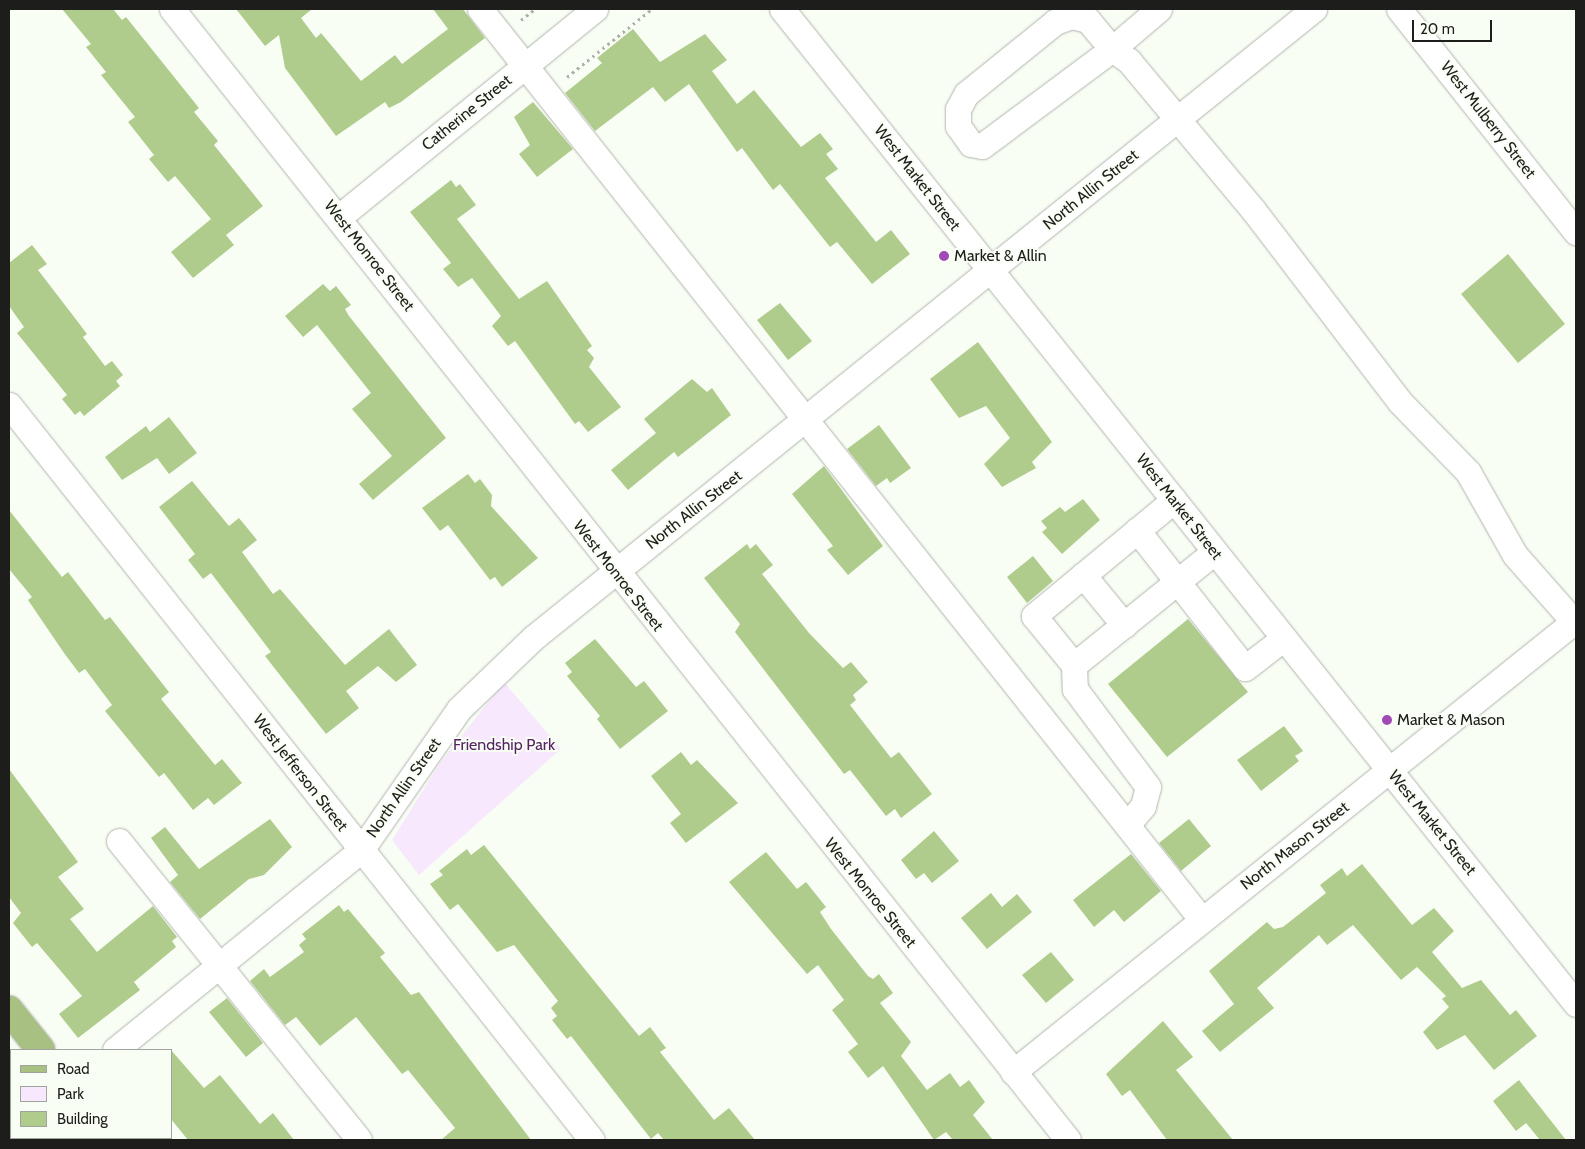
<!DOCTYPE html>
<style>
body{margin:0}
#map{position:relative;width:1585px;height:1149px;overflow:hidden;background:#f9fef5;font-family:Cabin,sans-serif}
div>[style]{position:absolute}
.green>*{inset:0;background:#f8e8fd}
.building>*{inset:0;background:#afcc8d}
.path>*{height:3px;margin-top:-1.5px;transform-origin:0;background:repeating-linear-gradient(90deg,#aeb2ab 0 2.5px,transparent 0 6.5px)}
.roads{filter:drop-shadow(0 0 1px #b0b5ac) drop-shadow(0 0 1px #b0b5ac)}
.minor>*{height:25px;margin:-12.5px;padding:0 12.5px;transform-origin:12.5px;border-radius:12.5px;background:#fff}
.major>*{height:28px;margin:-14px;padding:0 14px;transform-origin:14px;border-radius:14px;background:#a8c182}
.dots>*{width:14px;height:14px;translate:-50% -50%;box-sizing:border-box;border:2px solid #f9fef5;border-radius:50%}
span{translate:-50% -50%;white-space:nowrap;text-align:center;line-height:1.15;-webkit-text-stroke:4px #f9fef5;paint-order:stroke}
.street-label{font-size:16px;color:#1d1e1b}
.poi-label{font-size:16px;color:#1d1e1b}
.left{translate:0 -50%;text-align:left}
.park-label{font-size:16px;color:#572265}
.frame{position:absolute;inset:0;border:10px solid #1d1e1b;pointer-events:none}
.legend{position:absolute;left:10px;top:1049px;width:162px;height:90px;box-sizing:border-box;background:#f9fef5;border:1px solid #a1a49e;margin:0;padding:6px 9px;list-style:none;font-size:15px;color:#1d1e1b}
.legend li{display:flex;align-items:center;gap:10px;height:25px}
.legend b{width:25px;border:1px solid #a1a49e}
.scale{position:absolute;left:1412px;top:20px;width:80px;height:22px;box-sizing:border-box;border:2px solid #1d1e1b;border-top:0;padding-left:6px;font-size:15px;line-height:18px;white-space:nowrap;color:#1d1e1b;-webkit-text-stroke:4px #f9fef5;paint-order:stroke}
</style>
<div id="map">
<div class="green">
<div style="clip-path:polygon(504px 682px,561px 749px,419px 875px,392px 840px,440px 763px)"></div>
</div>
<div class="building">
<div style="clip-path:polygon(62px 9px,113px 9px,122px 20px,126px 17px,199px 108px,194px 112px,218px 141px,214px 145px,263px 206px,226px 235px,234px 245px,193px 278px,171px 252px,211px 219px,175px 176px,168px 182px,149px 159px,154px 155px,128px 122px,135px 117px,101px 75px,106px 72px,86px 47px,91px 44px)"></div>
<div style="clip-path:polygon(236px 9px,312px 9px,301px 18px,316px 38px,321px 33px,361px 81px,395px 55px,402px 64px,448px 29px,433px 9px,463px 9px,485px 38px,401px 102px,389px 108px,385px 102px,336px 136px,285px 68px,279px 35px,265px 46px)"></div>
<div style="clip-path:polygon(633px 29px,660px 62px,705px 34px,727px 60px,712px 71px,737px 104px,754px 90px,801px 147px,820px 133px,833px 149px,826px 154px,838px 169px,825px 178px,876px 242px,891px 230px,910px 254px,872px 284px,837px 242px,830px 247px,780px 184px,773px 190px,742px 148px,737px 152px,689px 84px,665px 102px,653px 87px,595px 131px,565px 93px,602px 63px,597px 58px)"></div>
<div style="clip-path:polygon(533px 102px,573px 149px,537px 177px,519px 154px,530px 145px,514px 117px)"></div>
<div style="clip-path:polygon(451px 180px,456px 187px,460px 184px,476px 205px,457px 219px,519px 299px,547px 281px,592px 346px,587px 350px,594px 358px,589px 367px,621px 407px,588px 432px,579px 421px,575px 424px,515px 341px,508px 346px,492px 326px,501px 316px,472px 278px,458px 287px,443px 269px,451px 263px,410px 212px)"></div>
<div style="clip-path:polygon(32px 245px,47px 264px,38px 270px,78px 322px,87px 334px,83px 337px,105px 366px,112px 361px,123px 375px,116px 381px,120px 386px,84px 416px,80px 411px,75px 415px,62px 399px,67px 395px,17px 333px,24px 327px,9px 306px,9px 263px)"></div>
<div style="clip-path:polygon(1508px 254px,1565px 324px,1518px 363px,1461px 294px)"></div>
<div style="clip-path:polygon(323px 284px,330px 291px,336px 286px,351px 305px,345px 309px,349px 316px,446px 438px,373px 500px,359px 484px,392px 456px,352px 409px,371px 393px,317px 325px,303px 337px,285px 316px)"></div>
<div style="clip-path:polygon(780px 303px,812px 341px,788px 360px,757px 320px)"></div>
<div style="clip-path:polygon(978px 342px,1052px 442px,1032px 462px,1036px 468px,1002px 487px,984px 464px,1010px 438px,986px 406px,959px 418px,930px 379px)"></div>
<div style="clip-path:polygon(692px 379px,707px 392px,712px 388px,731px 415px,678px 457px,674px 452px,628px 490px,611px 470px,656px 433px,644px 419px)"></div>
<div style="clip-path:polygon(169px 417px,197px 453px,169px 474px,157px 458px,122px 480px,105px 457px,146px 426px,150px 432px)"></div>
<div style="clip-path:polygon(879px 425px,911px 468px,890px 483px,887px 478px,876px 486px,847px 449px)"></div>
<div style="clip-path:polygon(824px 466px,883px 546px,848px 575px,827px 550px,833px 546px,792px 494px)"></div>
<div style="clip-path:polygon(468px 474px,475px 483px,480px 479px,492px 495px,491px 506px,538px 558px,502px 587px,495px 577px,490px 580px,448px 525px,440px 531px,422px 508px)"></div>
<div style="clip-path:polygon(192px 481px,229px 526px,239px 518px,257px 540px,242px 552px,273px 594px,280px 589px,345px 665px,389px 629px,417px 665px,396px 682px,378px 666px,346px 691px,359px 708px,326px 734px,265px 656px,271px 652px,211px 573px,203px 579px,188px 560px,195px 554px,159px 507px)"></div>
<div style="clip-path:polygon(1083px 499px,1100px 520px,1062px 554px,1042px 532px,1047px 528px,1041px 521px,1060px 507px,1065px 512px)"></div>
<div style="clip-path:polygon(9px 510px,62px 577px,68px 572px,105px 620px,110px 617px,169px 692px,161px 699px,215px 765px,222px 759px,242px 783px,214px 805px,208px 798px,193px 810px,164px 773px,159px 777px,105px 711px,112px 705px,85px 669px,79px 673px,64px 653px,28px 600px,32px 597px,9px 569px)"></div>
<div style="clip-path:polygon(747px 544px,750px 549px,756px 544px,773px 565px,762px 574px,809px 633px,843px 668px,851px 662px,868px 682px,853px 695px,856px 700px,850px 705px,891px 758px,899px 752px,932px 794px,901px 818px,895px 809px,886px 816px,850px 770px,844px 774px,735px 632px,740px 624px,704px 578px)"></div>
<div style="clip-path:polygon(1033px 556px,1053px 581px,1027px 603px,1007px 577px)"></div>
<div style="clip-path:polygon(1188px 619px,1248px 692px,1167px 757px,1108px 684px)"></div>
<div style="clip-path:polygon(595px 639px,636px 687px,644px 681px,668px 711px,620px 749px,597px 719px,600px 716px,567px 676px,572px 672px,565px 663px)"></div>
<div style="clip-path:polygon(1284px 726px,1303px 751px,1295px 756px,1299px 761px,1261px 791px,1237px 760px)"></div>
<div style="clip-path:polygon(681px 752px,691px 765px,697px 760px,738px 803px,686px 843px,670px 823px,681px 814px,651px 776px)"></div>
<div style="clip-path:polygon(9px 769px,78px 862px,58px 877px,84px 909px,70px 919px,97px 952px,153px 906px,177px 937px,172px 941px,176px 947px,134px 982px,140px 990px,78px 1038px,59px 1014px,82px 996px,37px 943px,32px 947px,13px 923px,21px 913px,9px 897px)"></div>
<div style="clip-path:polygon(270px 819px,292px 847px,264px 875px,249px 879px,200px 919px,170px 882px,178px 875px,151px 838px,165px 827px,199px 869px)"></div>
<div style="clip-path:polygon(1189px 819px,1211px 846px,1181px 871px,1159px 843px)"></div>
<div style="clip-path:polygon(934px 831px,959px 861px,932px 883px,924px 873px,916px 879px,901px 860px)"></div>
<div style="clip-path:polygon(484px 845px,639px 1036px,650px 1027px,666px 1048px,660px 1052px,714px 1120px,729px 1108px,755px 1140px,664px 1140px,658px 1133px,651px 1139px,571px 1036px,567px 1039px,552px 1020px,557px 1016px,551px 1008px,558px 1001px,514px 945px,497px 952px,458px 904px,450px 910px,430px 884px,443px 875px,439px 871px,467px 849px,471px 855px)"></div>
<div style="clip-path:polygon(766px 852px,797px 889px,806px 882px,826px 907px,820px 912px,831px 929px,868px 976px,873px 979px,879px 974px,893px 993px,880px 1003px,911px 1042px,901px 1056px,927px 1090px,950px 1073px,960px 1087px,969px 1080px,985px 1102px,973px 1115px,993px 1140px,953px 1140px,946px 1132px,934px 1140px,883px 1066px,868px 1078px,848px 1052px,858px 1044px,832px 1010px,844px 1000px,818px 965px,807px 974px,729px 882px)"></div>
<div style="clip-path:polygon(1131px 854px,1161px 891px,1124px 922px,1114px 910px,1094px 927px,1073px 900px)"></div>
<div style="clip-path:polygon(1362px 864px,1412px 925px,1434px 908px,1454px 931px,1432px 952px,1462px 988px,1481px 980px,1510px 1015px,1516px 1010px,1537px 1036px,1494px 1070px,1465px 1035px,1437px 1050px,1423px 1032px,1449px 1007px,1442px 999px,1446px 996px,1417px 967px,1401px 980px,1353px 925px,1327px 945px,1319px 935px,1257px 988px,1274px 1008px,1220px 1052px,1202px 1031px,1234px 1004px,1209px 971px,1267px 922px,1274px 929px,1283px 927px,1326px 893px,1320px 885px,1342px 868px,1347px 876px)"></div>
<div style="clip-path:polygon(991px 893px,1002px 907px,1017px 894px,1032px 912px,987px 949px,961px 918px)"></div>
<div style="clip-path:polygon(339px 905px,344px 912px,348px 909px,385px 953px,380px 957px,411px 995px,419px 992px,531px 1140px,441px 1140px,455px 1128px,408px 1070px,402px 1074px,356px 1017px,320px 1046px,296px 1017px,285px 1025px,250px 981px,264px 969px,270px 977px,304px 952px,299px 945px,306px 939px,302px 934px)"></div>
<div style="clip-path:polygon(1051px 952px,1074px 980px,1046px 1003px,1022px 975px)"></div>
<div style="clip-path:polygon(227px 998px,263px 1043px,246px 1057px,209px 1012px)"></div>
<div style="clip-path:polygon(1163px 1021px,1193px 1057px,1176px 1070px,1233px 1140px,1167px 1140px,1130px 1090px,1122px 1096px,1106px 1074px)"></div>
<div style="clip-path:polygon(171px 1050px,204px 1088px,220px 1075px,260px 1124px,273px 1113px,294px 1140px,188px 1140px,171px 1119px)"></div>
<div style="clip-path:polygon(1519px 1080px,1566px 1140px,1540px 1140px,1526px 1123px,1516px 1131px,1493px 1101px)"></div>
</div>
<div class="path">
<div style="left:521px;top:20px;width:18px;rotate:-38deg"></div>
<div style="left:567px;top:77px;width:109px;rotate:-38.7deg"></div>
</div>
<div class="roads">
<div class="minor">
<div style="left:172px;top:9px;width:1443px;rotate:51.61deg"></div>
<div style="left:480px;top:9px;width:1162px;rotate:51.6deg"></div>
<div style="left:782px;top:9px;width:1273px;rotate:51.41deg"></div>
<div style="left:1159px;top:9px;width:62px;rotate:139.6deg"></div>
<div style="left:1112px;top:49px;width:38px;rotate:-130deg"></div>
<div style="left:1088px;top:20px;width:16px;rotate:-166deg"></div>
<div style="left:1072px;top:16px;width:18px;rotate:161deg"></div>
<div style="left:1055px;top:22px;width:114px;rotate:141deg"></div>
<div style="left:966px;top:94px;width:17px;rotate:118deg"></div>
<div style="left:958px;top:109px;width:17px;rotate:90deg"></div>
<div style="left:958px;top:126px;width:22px;rotate:54deg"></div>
<div style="left:971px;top:144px;width:11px;rotate:10deg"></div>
<div style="left:982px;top:146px;width:162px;rotate:-36.7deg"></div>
<div style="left:1112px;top:49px;width:21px;rotate:35deg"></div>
<div style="left:1129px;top:61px;width:195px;rotate:50.2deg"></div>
<div style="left:1254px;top:211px;width:240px;rotate:52.6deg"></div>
<div style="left:1400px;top:402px;width:98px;rotate:45.8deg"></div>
<div style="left:1468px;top:472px;width:95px;rotate:60.5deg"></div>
<div style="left:1515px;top:555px;width:89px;rotate:48.6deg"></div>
<div style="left:1399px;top:9px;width:285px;rotate:51.6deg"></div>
<div style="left:339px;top:217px;width:330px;rotate:-39.1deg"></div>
<div style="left:9px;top:405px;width:938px;rotate:51.58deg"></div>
<div style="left:1174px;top:500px;width:182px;rotate:140.4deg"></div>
<div style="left:1034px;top:616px;width:63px;rotate:50.8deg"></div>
<div style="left:1074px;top:665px;width:180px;rotate:-38.9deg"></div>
<div style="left:1137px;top:530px;width:175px;rotate:52deg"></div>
<div style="left:1245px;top:668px;width:49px;rotate:-37.6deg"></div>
<div style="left:1083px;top:575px;width:65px;rotate:50.6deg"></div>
<div style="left:1074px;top:665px;width:24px;rotate:88deg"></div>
<div style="left:1075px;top:689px;width:122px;rotate:53.3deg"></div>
<div style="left:1148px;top:787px;width:20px;rotate:105deg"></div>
<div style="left:1143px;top:806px;width:25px;rotate:130deg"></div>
<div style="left:119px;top:841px;width:383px;rotate:51.2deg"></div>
<div style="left:115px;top:1050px;width:317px;rotate:-39.1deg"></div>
<div style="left:361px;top:850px;width:172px;rotate:-55.2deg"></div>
<div style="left:459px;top:709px;width:103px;rotate:-43.8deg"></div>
<div style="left:533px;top:638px;width:1003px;rotate:-38.85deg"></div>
<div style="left:1013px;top:1072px;width:722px;rotate:-38.76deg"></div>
<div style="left:9px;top:1135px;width:3px;rotate:-45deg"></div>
</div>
<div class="major">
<div style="left:9px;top:1010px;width:51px;rotate:51.3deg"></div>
<div style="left:109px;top:1138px;width:3px;rotate:45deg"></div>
</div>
</div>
<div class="dots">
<div style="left:944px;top:256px;background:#a049b7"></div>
<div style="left:1387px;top:720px;background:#a049b7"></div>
</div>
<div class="street-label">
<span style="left:467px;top:113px;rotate:-39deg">Catherine Street</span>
<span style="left:1488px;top:120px;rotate:52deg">West Mulberry Street</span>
<span style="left:917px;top:178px;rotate:52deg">West Market Street</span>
<span style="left:1091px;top:190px;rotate:-39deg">North Allin Street</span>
<span style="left:369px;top:256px;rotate:52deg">West Monroe Street</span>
<span style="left:1179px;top:507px;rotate:52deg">West Market Street</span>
<span style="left:694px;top:510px;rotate:-38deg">North Allin Street</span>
<span style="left:618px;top:576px;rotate:52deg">West Monroe Street</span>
<span style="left:300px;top:773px;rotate:52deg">West Jefferson Street</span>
<span style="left:404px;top:788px;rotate:-55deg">North Allin Street</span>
<span style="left:1432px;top:823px;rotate:51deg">West Market Street</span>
<span style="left:1295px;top:846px;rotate:-38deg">North Mason Street</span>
<span style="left:870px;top:893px;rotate:51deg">West Monroe Street</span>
</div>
<div class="poi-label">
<span class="left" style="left:954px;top:256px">Market &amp; Allin</span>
<span class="left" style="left:1397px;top:720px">Market &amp; Mason</span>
</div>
<div class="park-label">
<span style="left:504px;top:745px">Friendship Park</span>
</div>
<div class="frame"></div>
<ul class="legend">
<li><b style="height:6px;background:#a8c182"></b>Road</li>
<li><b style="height:14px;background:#f8e8fd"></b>Park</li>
<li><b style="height:14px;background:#afcc8d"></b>Building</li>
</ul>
<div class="scale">20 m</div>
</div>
